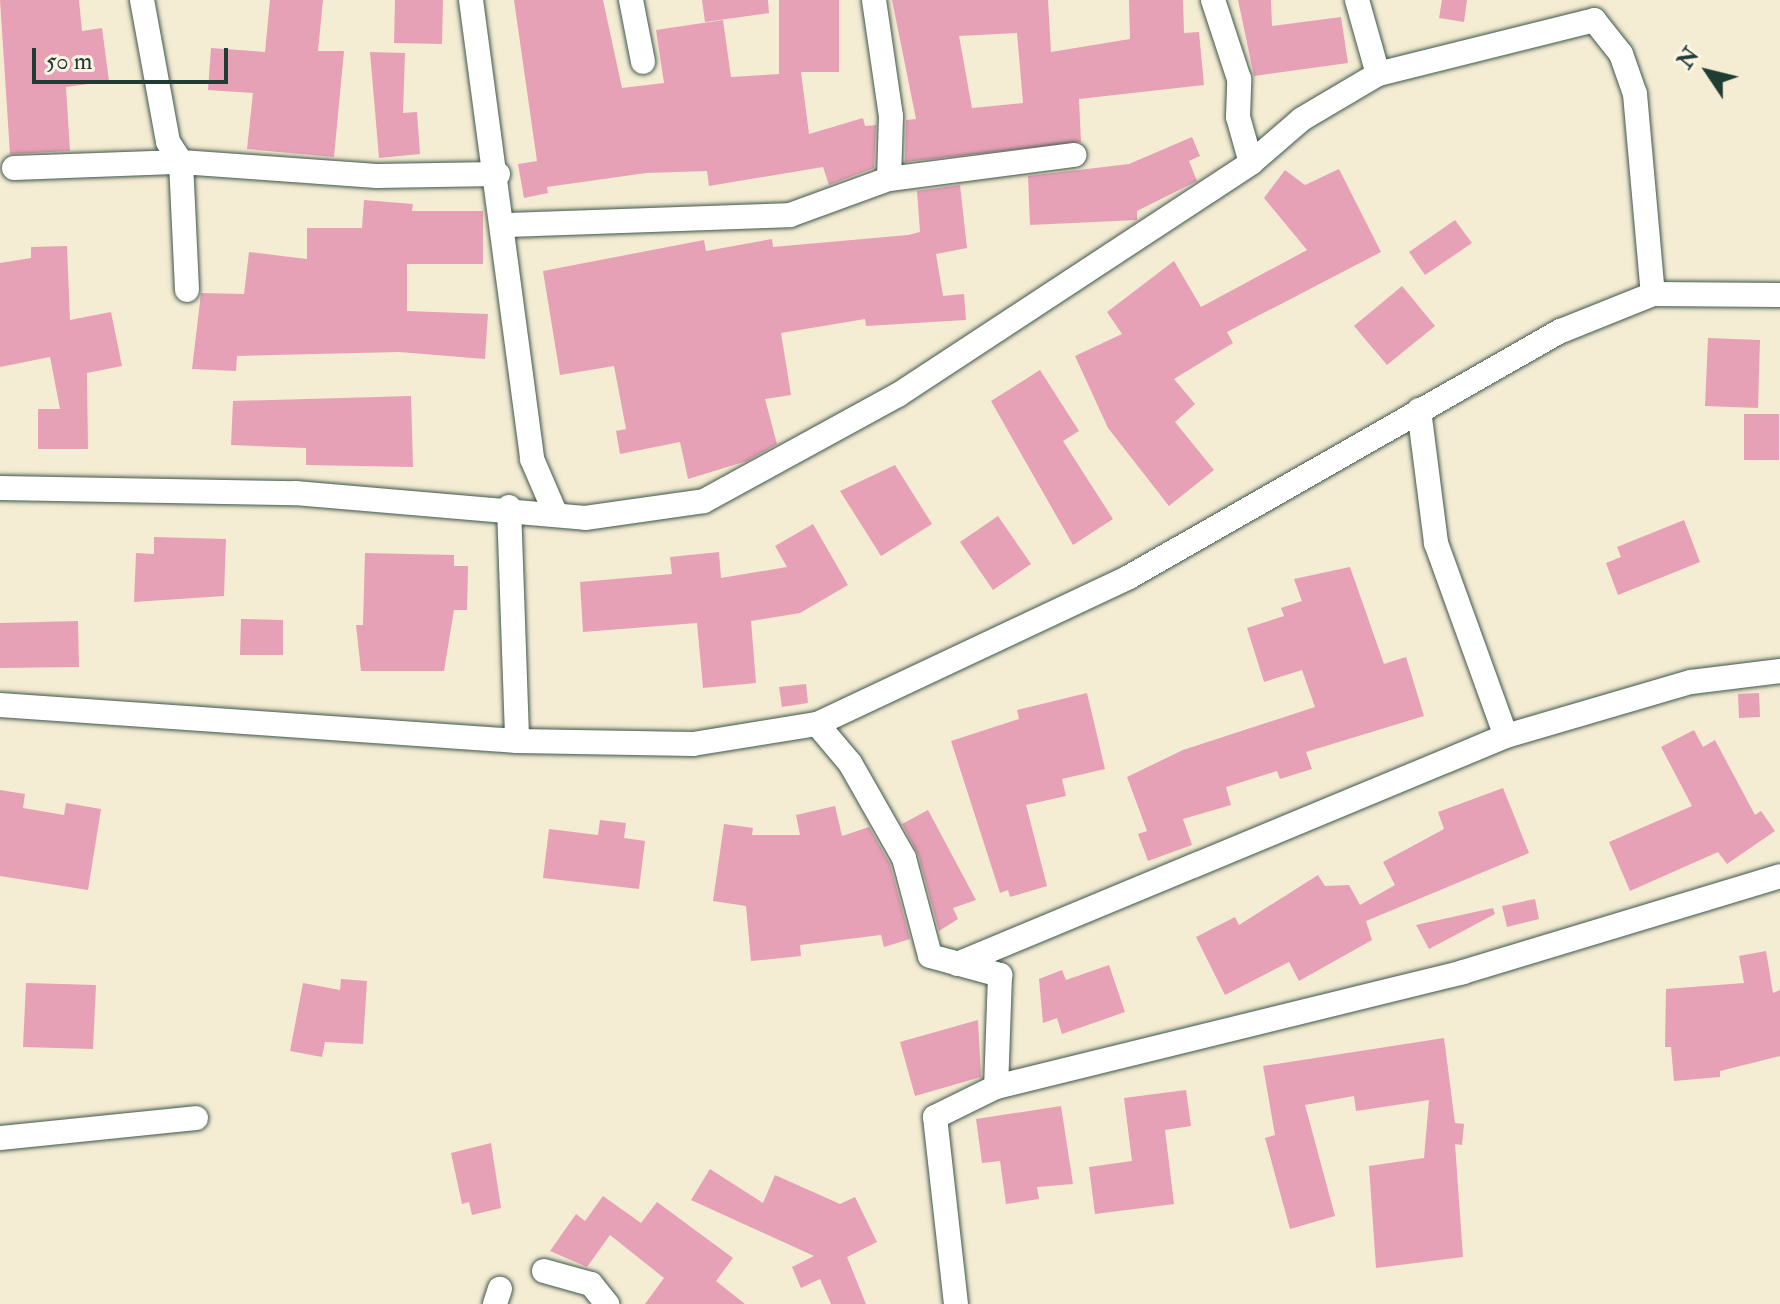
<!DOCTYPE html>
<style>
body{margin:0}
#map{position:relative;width:1780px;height:1304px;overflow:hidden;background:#f4ecd3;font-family:"IM FELL Double Pica",serif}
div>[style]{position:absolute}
.building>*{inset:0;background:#e7a1b7}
.roads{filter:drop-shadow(0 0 2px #3f574c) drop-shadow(0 0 2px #3f574c)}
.minor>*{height:24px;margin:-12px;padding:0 12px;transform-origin:12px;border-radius:12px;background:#fff}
span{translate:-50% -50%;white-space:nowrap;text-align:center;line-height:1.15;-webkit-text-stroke:7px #fcf5e5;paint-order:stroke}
.north{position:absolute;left:1668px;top:32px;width:80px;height:80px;-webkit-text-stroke:6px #fcf5e5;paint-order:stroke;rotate:305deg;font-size:22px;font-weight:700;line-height:32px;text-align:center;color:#1f3d34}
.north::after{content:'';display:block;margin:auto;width:28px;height:36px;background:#1f3d34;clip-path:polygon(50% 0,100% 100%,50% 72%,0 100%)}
.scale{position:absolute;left:32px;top:48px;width:196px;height:36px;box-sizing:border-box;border:4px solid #1f3d34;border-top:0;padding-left:10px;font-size:24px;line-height:28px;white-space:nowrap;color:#1f3d34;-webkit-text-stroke:6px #fcf5e5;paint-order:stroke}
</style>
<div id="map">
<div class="building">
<div style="clip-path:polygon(0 0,79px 0,82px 31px,102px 28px,109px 81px,66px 87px,70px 151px,10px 154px)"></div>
<div style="clip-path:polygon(270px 0,323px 0,318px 51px,344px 51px,334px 157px,247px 149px,253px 93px,208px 90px,211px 48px,265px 52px)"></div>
<div style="clip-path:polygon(395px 0,443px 0,442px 44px,394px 43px)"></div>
<div style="clip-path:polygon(514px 0,603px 0,622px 88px,664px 83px,656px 30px,723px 20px,731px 77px,779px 74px,779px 0,839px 0,839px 72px,801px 72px,809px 134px,863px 118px,865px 126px,876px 125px,874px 168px,829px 185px,823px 167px,709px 186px,707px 171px,646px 173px,547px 187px,548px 193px,524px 198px,518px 164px,537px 161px)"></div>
<div style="clip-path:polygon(702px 0,768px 0,769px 13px,705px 22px)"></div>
<div style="clip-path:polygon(evenodd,892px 0,1048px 0,1051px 52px,1130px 39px,1129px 0,1183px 0,1184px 33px,1199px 32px,1204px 85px,1079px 99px,1081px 142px,905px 162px,906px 120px,916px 119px,892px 0,1017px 33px,1023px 103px,972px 108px,959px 36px,1017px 33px)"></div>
<div style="clip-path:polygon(1238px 0,1271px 0,1272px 26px,1341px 17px,1348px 63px,1254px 76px)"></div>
<div style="clip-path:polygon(1442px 0,1467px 0,1464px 22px,1439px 18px)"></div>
<div style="clip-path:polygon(370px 52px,405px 53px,403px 113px,417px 112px,420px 154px,379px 158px)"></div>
<div style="clip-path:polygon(1192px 137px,1200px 156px,1189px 161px,1197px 181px,1137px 211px,1137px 220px,1030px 225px,1028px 176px,1129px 164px)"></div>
<div style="clip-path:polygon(1339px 169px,1381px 252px,1227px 332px,1233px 343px,1174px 379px,1195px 404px,1175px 422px,1214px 470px,1169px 506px,1108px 428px,1075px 356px,1122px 334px,1107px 312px,1174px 261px,1201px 307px,1307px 250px,1264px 198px,1285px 170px,1305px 185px)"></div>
<div style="clip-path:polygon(960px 185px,967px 248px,936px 254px,943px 296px,964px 294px,966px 320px,866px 326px,865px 319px,781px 333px,791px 395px,765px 399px,777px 444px,747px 461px,688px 479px,680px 442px,620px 454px,616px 431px,626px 429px,614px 366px,560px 375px,543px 271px,704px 240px,706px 251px,772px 239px,773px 247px,908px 235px,920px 232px,917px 191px)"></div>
<div style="clip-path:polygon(364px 200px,413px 204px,412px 211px,483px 211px,483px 264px,407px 264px,407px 311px,488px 314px,485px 359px,399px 352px,237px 356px,236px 371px,192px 369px,201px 293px,244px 294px,249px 252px,307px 259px,307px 228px,362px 228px)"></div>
<div style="clip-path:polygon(1455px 220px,1472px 243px,1425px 275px,1409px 252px)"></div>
<div style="clip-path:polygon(67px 246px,70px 320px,111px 312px,122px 366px,87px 373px,88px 449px,38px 449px,38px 409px,60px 409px,50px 357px,0 367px,0 263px,31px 258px,31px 247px)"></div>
<div style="clip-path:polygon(1402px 286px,1435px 326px,1387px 365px,1354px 326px)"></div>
<div style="clip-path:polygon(1708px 338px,1760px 340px,1758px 408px,1705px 406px)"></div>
<div style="clip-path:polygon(1040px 370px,1079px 431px,1063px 441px,1113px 519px,1073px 545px,991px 401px)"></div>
<div style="clip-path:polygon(411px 396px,413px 467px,306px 465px,306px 448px,231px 445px,233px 401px)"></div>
<div style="clip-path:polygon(1744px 414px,1779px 414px,1779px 460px,1744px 460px)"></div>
<div style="clip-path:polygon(895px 465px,932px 524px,881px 556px,840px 491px)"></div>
<div style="clip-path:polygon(998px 516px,1031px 564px,993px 590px,960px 542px)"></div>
<div style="clip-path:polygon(1684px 520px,1700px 562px,1618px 595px,1606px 563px,1621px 557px,1617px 547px)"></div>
<div style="clip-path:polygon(813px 524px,848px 585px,800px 613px,751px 621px,756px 683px,703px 688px,697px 623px,583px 632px,580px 582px,672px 574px,670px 557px,719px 552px,721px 578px,787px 567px,775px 546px)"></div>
<div style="clip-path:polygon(154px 537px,226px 539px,224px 596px,134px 602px,136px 553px,154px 554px)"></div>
<div style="clip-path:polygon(365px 553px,454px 555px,454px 566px,468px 566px,467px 610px,454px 610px,444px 671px,361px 671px,356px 625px,363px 625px)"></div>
<div style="clip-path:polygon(1350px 567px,1384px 664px,1406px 657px,1424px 716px,1306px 752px,1312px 769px,1280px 779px,1277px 771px,1226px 787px,1231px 805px,1183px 819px,1192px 845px,1148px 861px,1138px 834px,1147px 831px,1127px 777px,1183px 750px,1315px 707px,1302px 670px,1264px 682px,1247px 628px,1284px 616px,1281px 608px,1302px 601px,1294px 579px)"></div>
<div style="clip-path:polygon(241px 619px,283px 620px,283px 655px,240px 655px)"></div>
<div style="clip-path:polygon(78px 621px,79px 667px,0 668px,0 623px)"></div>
<div style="clip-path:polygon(806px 684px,808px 703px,782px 707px,779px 687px)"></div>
<div style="clip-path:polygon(1087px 693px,1105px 769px,1062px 779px,1066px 796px,1026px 805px,1047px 886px,1010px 897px,1008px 890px,1000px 893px,951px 741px,1019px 719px,1017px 710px)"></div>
<div style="clip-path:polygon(1759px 693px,1760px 717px,1739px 718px,1738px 694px)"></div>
<div style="clip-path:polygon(1694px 730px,1703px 747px,1715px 740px,1755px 815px,1761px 811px,1775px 831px,1727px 864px,1718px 852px,1630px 891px,1609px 842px,1692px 806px,1661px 747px)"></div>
<div style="clip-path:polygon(1503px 788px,1529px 853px,1366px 921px,1372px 940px,1299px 981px,1289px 962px,1225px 995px,1196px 937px,1235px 917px,1239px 925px,1318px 875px,1325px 886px,1349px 885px,1360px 905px,1395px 885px,1383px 862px,1444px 829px,1438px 812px)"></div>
<div style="clip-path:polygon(0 790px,25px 794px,23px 808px,64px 815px,66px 803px,101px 809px,88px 890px,0 876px)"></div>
<div style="clip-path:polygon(835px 806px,842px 836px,869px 827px,890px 864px,910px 939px,884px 947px,881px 935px,800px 945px,801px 956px,751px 961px,746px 906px,713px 901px,724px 824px,753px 828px,752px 835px,800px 835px,796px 815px)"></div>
<div style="clip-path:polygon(928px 810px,976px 900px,953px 908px,958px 919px,939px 931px,918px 854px,902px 824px)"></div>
<div style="clip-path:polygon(600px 820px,626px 823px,624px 838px,645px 841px,639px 889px,543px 878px,549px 829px,598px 835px)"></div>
<div style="clip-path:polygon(1535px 899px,1539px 919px,1507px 927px,1502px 906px)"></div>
<div style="clip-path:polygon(1493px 908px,1495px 914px,1429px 949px,1416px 925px)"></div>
<div style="clip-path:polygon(1766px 951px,1773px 993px,1780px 990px,1780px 1056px,1720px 1071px,1720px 1077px,1674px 1081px,1671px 1047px,1665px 1047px,1666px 989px,1744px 983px,1739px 956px)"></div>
<div style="clip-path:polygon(1109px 965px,1125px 1012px,1062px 1034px,1057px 1018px,1043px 1023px,1039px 979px,1062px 970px,1066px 980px)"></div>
<div style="clip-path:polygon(341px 979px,367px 981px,363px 1044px,325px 1042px,322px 1057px,290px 1051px,303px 983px,340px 990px)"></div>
<div style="clip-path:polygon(26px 983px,96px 985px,93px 1049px,23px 1047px)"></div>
<div style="clip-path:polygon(978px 1020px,981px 1077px,915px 1096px,900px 1042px)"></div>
<div style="clip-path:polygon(1444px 1038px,1455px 1123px,1464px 1124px,1462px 1145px,1455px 1144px,1463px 1257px,1376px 1268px,1369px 1166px,1424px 1158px,1429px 1100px,1356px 1111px,1354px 1096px,1305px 1105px,1335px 1216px,1290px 1229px,1265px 1138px,1275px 1135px,1263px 1066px)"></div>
<div style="clip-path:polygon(1186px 1090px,1191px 1126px,1165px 1130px,1174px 1204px,1095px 1214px,1089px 1167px,1132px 1161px,1124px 1098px)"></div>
<div style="clip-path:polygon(1061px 1106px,1073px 1184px,1037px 1187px,1039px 1199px,1006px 1204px,1000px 1161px,982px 1163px,976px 1119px)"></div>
<div style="clip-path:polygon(491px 1143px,501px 1208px,472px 1215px,469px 1202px,462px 1204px,451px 1153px)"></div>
<div style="clip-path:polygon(710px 1169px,763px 1203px,775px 1175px,840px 1204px,855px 1197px,877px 1242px,847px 1257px,866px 1304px,831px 1304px,820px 1279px,801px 1288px,792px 1267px,814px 1256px,691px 1200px)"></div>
<div style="clip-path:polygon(603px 1196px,641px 1223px,657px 1202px,733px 1258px,716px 1281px,745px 1304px,645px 1304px,664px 1278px,610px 1235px,587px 1267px,550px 1251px,576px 1214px,585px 1221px)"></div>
</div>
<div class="roads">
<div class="minor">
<div style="left:142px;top:0;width:144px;rotate:79.6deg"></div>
<div style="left:168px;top:142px;width:24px;rotate:57deg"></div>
<div style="left:181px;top:162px;width:196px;rotate:4.1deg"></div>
<div style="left:377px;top:176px;width:121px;rotate:-0.9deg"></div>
<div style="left:471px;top:0;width:463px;rotate:82.4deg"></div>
<div style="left:532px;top:459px;width:56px;rotate:66.7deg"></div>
<div style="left:631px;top:0;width:63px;rotate:79deg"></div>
<div style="left:874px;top:0;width:117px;rotate:81.7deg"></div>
<div style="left:891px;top:116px;width:63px;rotate:91.8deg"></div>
<div style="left:1357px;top:0;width:77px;rotate:74.2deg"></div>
<div style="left:1251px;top:163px;width:67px;rotate:-40.8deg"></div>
<div style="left:1302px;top:119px;width:88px;rotate:-30.6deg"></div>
<div style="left:1378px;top:74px;width:223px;rotate:-14deg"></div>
<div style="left:1594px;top:20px;width:43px;rotate:51.5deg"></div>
<div style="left:1621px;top:54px;width:42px;rotate:70.7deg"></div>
<div style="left:1635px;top:94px;width:201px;rotate:84.9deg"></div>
<div style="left:14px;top:168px;width:167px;rotate:-2.1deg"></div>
<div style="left:181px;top:162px;width:128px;rotate:87.3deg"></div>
<div style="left:505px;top:225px;width:285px;rotate:-2deg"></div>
<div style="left:790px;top:215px;width:105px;rotate:-20deg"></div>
<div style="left:889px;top:179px;width:187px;rotate:-7.4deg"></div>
<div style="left:1419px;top:410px;width:134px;rotate:82.7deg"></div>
<div style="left:1436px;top:543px;width:205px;rotate:70.1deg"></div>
<div style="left:0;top:488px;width:295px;rotate:1deg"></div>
<div style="left:295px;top:493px;width:291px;rotate:4.9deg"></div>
<div style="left:585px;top:518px;width:120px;rotate:-8.1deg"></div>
<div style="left:704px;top:501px;width:221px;rotate:-28.7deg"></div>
<div style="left:898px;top:395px;width:422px;rotate:-33.3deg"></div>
<div style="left:1251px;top:163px;width:48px;rotate:-105.8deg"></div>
<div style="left:1238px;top:117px;width:38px;rotate:-88deg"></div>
<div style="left:1239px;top:79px;width:83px;rotate:-108.2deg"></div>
<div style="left:509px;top:507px;width:234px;rotate:88deg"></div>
<div style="left:0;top:705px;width:518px;rotate:3.98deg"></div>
<div style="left:517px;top:741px;width:176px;rotate:1deg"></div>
<div style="left:693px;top:744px;width:126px;rotate:-9.2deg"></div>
<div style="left:817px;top:724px;width:345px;rotate:-25.2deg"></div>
<div style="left:1129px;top:577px;width:497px;rotate:-29.7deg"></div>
<div style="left:1561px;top:331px;width:99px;rotate:-21.9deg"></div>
<div style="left:1653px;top:294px;width:127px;rotate:0.5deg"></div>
<div style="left:817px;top:724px;width:51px;rotate:49.8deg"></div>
<div style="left:850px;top:763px;width:109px;rotate:60.4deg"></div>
<div style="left:904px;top:858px;width:101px;rotate:75.1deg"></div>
<div style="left:930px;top:956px;width:73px;rotate:15.2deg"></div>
<div style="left:1000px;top:975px;width:112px;rotate:92deg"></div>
<div style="left:996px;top:1087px;width:68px;rotate:153.8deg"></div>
<div style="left:935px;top:1117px;width:188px;rotate:83.6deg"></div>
<div style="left:957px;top:964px;width:594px;rotate:-22.55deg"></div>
<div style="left:1506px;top:736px;width:193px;rotate:-16.3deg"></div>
<div style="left:1691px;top:682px;width:90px;rotate:-7deg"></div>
<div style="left:996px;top:1087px;width:481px;rotate:-13.8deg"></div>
<div style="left:1463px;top:972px;width:331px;rotate:-16.8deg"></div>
<div style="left:0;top:1138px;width:197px;rotate:-5.8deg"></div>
<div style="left:544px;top:1271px;width:49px;rotate:15.5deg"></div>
<div style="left:591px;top:1284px;width:26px;rotate:51deg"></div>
<div style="left:495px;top:1304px;width:16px;rotate:-72deg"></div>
</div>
</div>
<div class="north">N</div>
<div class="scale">50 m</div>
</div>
